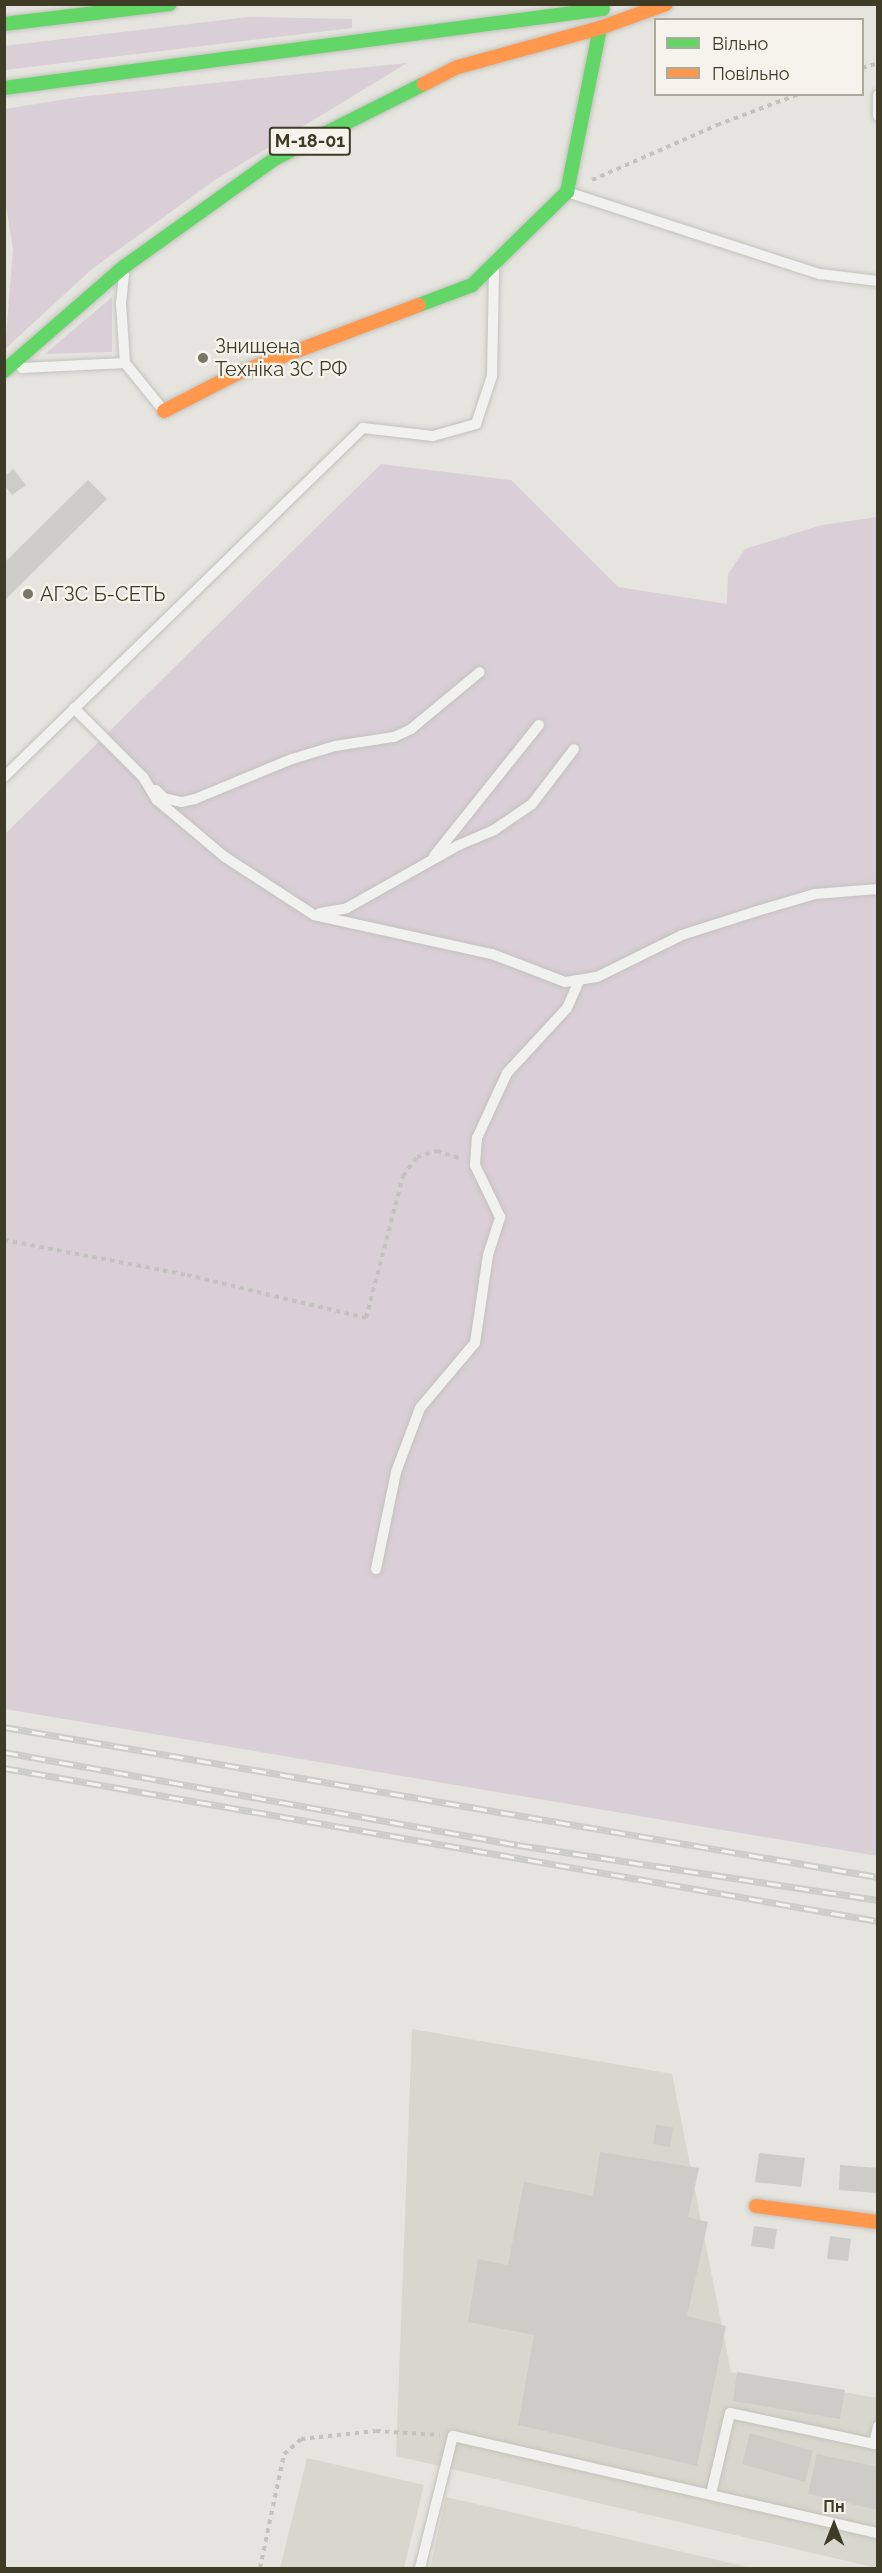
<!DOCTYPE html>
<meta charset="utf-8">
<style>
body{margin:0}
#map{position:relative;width:882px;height:2573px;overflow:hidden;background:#e5e4df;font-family:Raleway,sans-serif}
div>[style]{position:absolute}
.built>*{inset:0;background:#d8d7cd}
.green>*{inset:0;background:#dacfd7}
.building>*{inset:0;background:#cdccc7}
.path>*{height:4px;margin-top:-2px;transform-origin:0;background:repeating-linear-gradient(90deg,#c3c3bd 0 4.5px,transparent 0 9px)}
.roads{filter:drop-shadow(0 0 2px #c3c2bd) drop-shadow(0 0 2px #c3c2bd)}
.lane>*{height:10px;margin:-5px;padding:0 5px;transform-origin:5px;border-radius:5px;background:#f1f1ef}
.fast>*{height:14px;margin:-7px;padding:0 7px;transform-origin:7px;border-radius:7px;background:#63d668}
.slow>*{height:14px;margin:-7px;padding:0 7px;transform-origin:7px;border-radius:7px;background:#ff974d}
.rail>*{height:7px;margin-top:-3.5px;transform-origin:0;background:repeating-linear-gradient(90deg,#f5f4ec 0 14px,#ccccc8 0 28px);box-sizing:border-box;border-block:2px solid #ccccc8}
.dots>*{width:16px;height:16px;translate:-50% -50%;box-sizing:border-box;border:3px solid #f5f4ec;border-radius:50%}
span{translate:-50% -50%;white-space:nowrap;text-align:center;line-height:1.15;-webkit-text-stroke:4.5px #f5f4ec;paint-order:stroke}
.shield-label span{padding:2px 4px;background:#f5f4ec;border:2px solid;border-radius:4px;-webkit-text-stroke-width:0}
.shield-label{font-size:18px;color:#3e3c26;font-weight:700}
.poi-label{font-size:20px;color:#3e3c26}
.left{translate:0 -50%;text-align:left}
.frame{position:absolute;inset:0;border:6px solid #3e3c26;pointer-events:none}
.legend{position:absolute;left:654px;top:18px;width:210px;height:78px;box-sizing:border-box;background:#f5f4ec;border:2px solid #acaa9d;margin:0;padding:8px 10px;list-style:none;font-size:18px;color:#3e3c26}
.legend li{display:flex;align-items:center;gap:12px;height:30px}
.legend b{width:30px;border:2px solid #acaa9d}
.north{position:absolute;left:804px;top:2495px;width:60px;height:60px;-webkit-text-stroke:4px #f5f4ec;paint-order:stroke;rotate:0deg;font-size:16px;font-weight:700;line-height:24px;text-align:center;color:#3e3c26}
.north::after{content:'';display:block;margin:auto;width:21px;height:27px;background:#3e3c26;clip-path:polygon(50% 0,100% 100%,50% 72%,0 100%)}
</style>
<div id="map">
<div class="built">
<div style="clip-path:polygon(412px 2029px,672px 2074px,731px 2372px,877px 2398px,877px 2568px,396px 2456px)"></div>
<div style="clip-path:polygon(307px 2458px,424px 2485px,404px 2568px,280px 2568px)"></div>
<div style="clip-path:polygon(446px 2497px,752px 2568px,430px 2568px)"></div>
</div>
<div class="green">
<div style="clip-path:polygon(248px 17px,352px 19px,352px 28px,5px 70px,4px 46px)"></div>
<div style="clip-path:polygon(407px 63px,215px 180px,92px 269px,5px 349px,13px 249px,5px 200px,5px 109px,79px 97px)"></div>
<div style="clip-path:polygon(112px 297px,112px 352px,45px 354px)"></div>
<div style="clip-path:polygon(381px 464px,511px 480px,618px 587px,727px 604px,728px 574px,745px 549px,822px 525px,877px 517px,877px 1856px,5px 1709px,4px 835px)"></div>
</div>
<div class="building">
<div style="clip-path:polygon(13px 469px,26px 485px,12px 495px,5px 486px,5px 476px)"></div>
<div style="clip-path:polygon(88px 480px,107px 499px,4px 601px,4px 563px)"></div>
<div style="clip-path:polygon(656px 2125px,673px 2127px,670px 2147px,653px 2144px)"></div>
<div style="clip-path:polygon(600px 2152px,699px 2168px,688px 2217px,708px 2222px,687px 2316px,726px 2326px,697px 2466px,518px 2425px,534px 2335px,468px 2322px,478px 2259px,508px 2265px,524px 2182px,593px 2196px)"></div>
<div style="clip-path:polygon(759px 2153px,805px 2158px,801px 2187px,755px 2182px)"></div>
<div style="clip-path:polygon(840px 2165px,878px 2168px,878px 2193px,839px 2190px)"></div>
<div style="clip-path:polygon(754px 2226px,777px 2229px,774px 2249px,751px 2246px)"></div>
<div style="clip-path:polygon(830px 2236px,851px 2239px,848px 2261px,827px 2259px)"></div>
<div style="clip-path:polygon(737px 2372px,845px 2390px,840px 2419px,733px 2401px)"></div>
<div style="clip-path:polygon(750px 2433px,813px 2451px,805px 2482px,742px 2464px)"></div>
<div style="clip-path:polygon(817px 2454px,878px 2467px,878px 2510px,808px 2494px)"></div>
</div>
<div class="path">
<div style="left:862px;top:68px;width:17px;rotate:-17deg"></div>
<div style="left:592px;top:180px;width:137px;rotate:-23.7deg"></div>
<div style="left:717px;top:125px;width:88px;rotate:-20.7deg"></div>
<div style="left:4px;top:1240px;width:186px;rotate:10.8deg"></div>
<div style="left:187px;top:1275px;width:184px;rotate:13.5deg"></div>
<div style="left:366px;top:1318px;width:147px;rotate:-75.4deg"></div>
<div style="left:403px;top:1176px;width:24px;rotate:-54deg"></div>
<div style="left:417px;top:1157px;width:21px;rotate:-17deg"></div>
<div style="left:437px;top:1151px;width:25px;rotate:18deg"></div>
<div style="left:260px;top:2568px;width:116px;rotate:-78.1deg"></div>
<div style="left:284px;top:2454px;width:23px;rotate:-41deg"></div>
<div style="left:301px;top:2439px;width:75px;rotate:-6.1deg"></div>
<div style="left:376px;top:2431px;width:64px;rotate:3.6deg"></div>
</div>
<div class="roads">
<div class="lane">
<div style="left:878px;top:95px;width:21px;rotate:90deg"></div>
<div style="left:567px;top:192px;width:266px;rotate:18deg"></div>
<div style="left:820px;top:274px;width:58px;rotate:6.9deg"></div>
<div style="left:124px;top:275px;width:28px;rotate:96deg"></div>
<div style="left:121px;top:303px;width:60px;rotate:86.2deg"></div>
<div style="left:125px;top:363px;width:62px;rotate:50.9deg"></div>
<div style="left:22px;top:368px;width:103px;rotate:-2.8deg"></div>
<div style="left:74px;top:708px;width:98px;rotate:45deg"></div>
<div style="left:143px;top:777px;width:27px;rotate:59deg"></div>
<div style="left:157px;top:800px;width:89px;rotate:40deg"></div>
<div style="left:225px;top:857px;width:106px;rotate:33.1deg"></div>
<div style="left:314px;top:915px;width:182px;rotate:12.4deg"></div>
<div style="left:492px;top:954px;width:78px;rotate:21deg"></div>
<div style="left:565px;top:982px;width:32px;rotate:-9deg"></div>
<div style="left:597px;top:977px;width:95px;rotate:-26.3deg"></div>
<div style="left:682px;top:935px;width:79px;rotate:-17.7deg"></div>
<div style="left:757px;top:911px;width:60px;rotate:-16.3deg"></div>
<div style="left:815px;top:894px;width:63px;rotate:-4.5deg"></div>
<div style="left:4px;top:777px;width:501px;rotate:-44.19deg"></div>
<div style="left:363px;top:428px;width:70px;rotate:6.5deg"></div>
<div style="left:433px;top:436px;width:45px;rotate:-15.6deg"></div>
<div style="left:476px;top:424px;width:51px;rotate:-71.6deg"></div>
<div style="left:492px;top:376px;width:105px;rotate:-88.9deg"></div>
<div style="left:156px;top:790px;width:11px;rotate:45deg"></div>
<div style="left:164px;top:798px;width:18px;rotate:13deg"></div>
<div style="left:182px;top:802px;width:13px;rotate:-13deg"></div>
<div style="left:195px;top:799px;width:105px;rotate:-22.4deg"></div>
<div style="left:292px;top:759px;width:45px;rotate:-16.8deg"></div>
<div style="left:335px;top:746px;width:60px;rotate:-8.7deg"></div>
<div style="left:394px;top:737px;width:19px;rotate:-25deg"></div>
<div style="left:411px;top:729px;width:89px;rotate:-39.6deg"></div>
<div style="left:434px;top:856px;width:168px;rotate:-51.3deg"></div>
<div style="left:320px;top:913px;width:27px;rotate:-10deg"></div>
<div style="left:347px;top:908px;width:129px;rotate:-29.4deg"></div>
<div style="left:459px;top:845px;width:38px;rotate:-23deg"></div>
<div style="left:494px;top:830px;width:46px;rotate:-34.4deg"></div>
<div style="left:532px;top:804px;width:69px;rotate:-52.6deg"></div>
<div style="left:376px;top:1569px;width:99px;rotate:-78.3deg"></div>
<div style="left:396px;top:1472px;width:68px;rotate:-69.4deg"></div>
<div style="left:420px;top:1408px;width:85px;rotate:-49.8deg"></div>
<div style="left:475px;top:1343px;width:89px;rotate:-81.6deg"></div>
<div style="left:488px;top:1255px;width:40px;rotate:-72deg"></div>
<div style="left:500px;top:1217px;width:58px;rotate:-115.7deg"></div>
<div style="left:475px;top:1165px;width:27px;rotate:-86deg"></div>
<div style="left:477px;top:1138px;width:72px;rotate:-65.2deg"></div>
<div style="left:507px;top:1073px;width:88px;rotate:-47.3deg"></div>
<div style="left:567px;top:1008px;width:27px;rotate:-66deg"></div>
<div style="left:711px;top:2494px;width:83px;rotate:-76.8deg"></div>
<div style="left:730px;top:2413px;width:147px;rotate:12.1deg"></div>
<div style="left:874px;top:2444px;width:18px;rotate:-77deg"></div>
<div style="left:420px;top:2568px;width:136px;rotate:-76deg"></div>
<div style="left:453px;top:2436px;width:436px;rotate:12.9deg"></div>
</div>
<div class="fast">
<div style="left:4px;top:24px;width:167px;rotate:-6.9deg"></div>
<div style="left:4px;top:88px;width:604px;rotate:-7.51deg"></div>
<div style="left:419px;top:305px;width:57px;rotate:-20.7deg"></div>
<div style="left:472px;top:285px;width:133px;rotate:-44.4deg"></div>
<div style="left:567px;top:192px;width:167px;rotate:-78.6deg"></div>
<div style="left:4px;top:371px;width:160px;rotate:-41deg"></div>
<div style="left:125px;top:266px;width:186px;rotate:-35.6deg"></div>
<div style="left:276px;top:158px;width:165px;rotate:-26.6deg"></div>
</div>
<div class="slow">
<div style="left:424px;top:84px;width:38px;rotate:-27deg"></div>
<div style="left:458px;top:67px;width:147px;rotate:-15.4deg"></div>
<div style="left:600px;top:28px;width:70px;rotate:-20deg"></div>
<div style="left:164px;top:411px;width:83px;rotate:-27.2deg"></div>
<div style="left:238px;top:373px;width:193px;rotate:-20.6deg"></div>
<div style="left:756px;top:2206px;width:123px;rotate:7.5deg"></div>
</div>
</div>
<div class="rail">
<div style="left:4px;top:1727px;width:887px;rotate:9.74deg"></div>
<div style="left:4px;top:1752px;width:522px;rotate:10.26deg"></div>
<div style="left:518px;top:1845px;width:364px;rotate:8.7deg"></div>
<div style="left:4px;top:1768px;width:887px;rotate:9.93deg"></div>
</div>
<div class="dots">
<div style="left:203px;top:358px;background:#787767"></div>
<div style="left:28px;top:594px;background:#787767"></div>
</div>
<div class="shield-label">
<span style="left:310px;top:141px">М-18-01</span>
</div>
<div class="poi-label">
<span class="left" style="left:215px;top:358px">Знищена<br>Техніка ЗС РФ</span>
<span class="left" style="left:40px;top:594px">АГЗС Б-СЕТЬ</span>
</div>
<div class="frame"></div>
<ul class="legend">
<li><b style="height:8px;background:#63d668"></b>Вільно</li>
<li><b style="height:8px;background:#ff974d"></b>Повільно</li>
</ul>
<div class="north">Пн</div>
</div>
